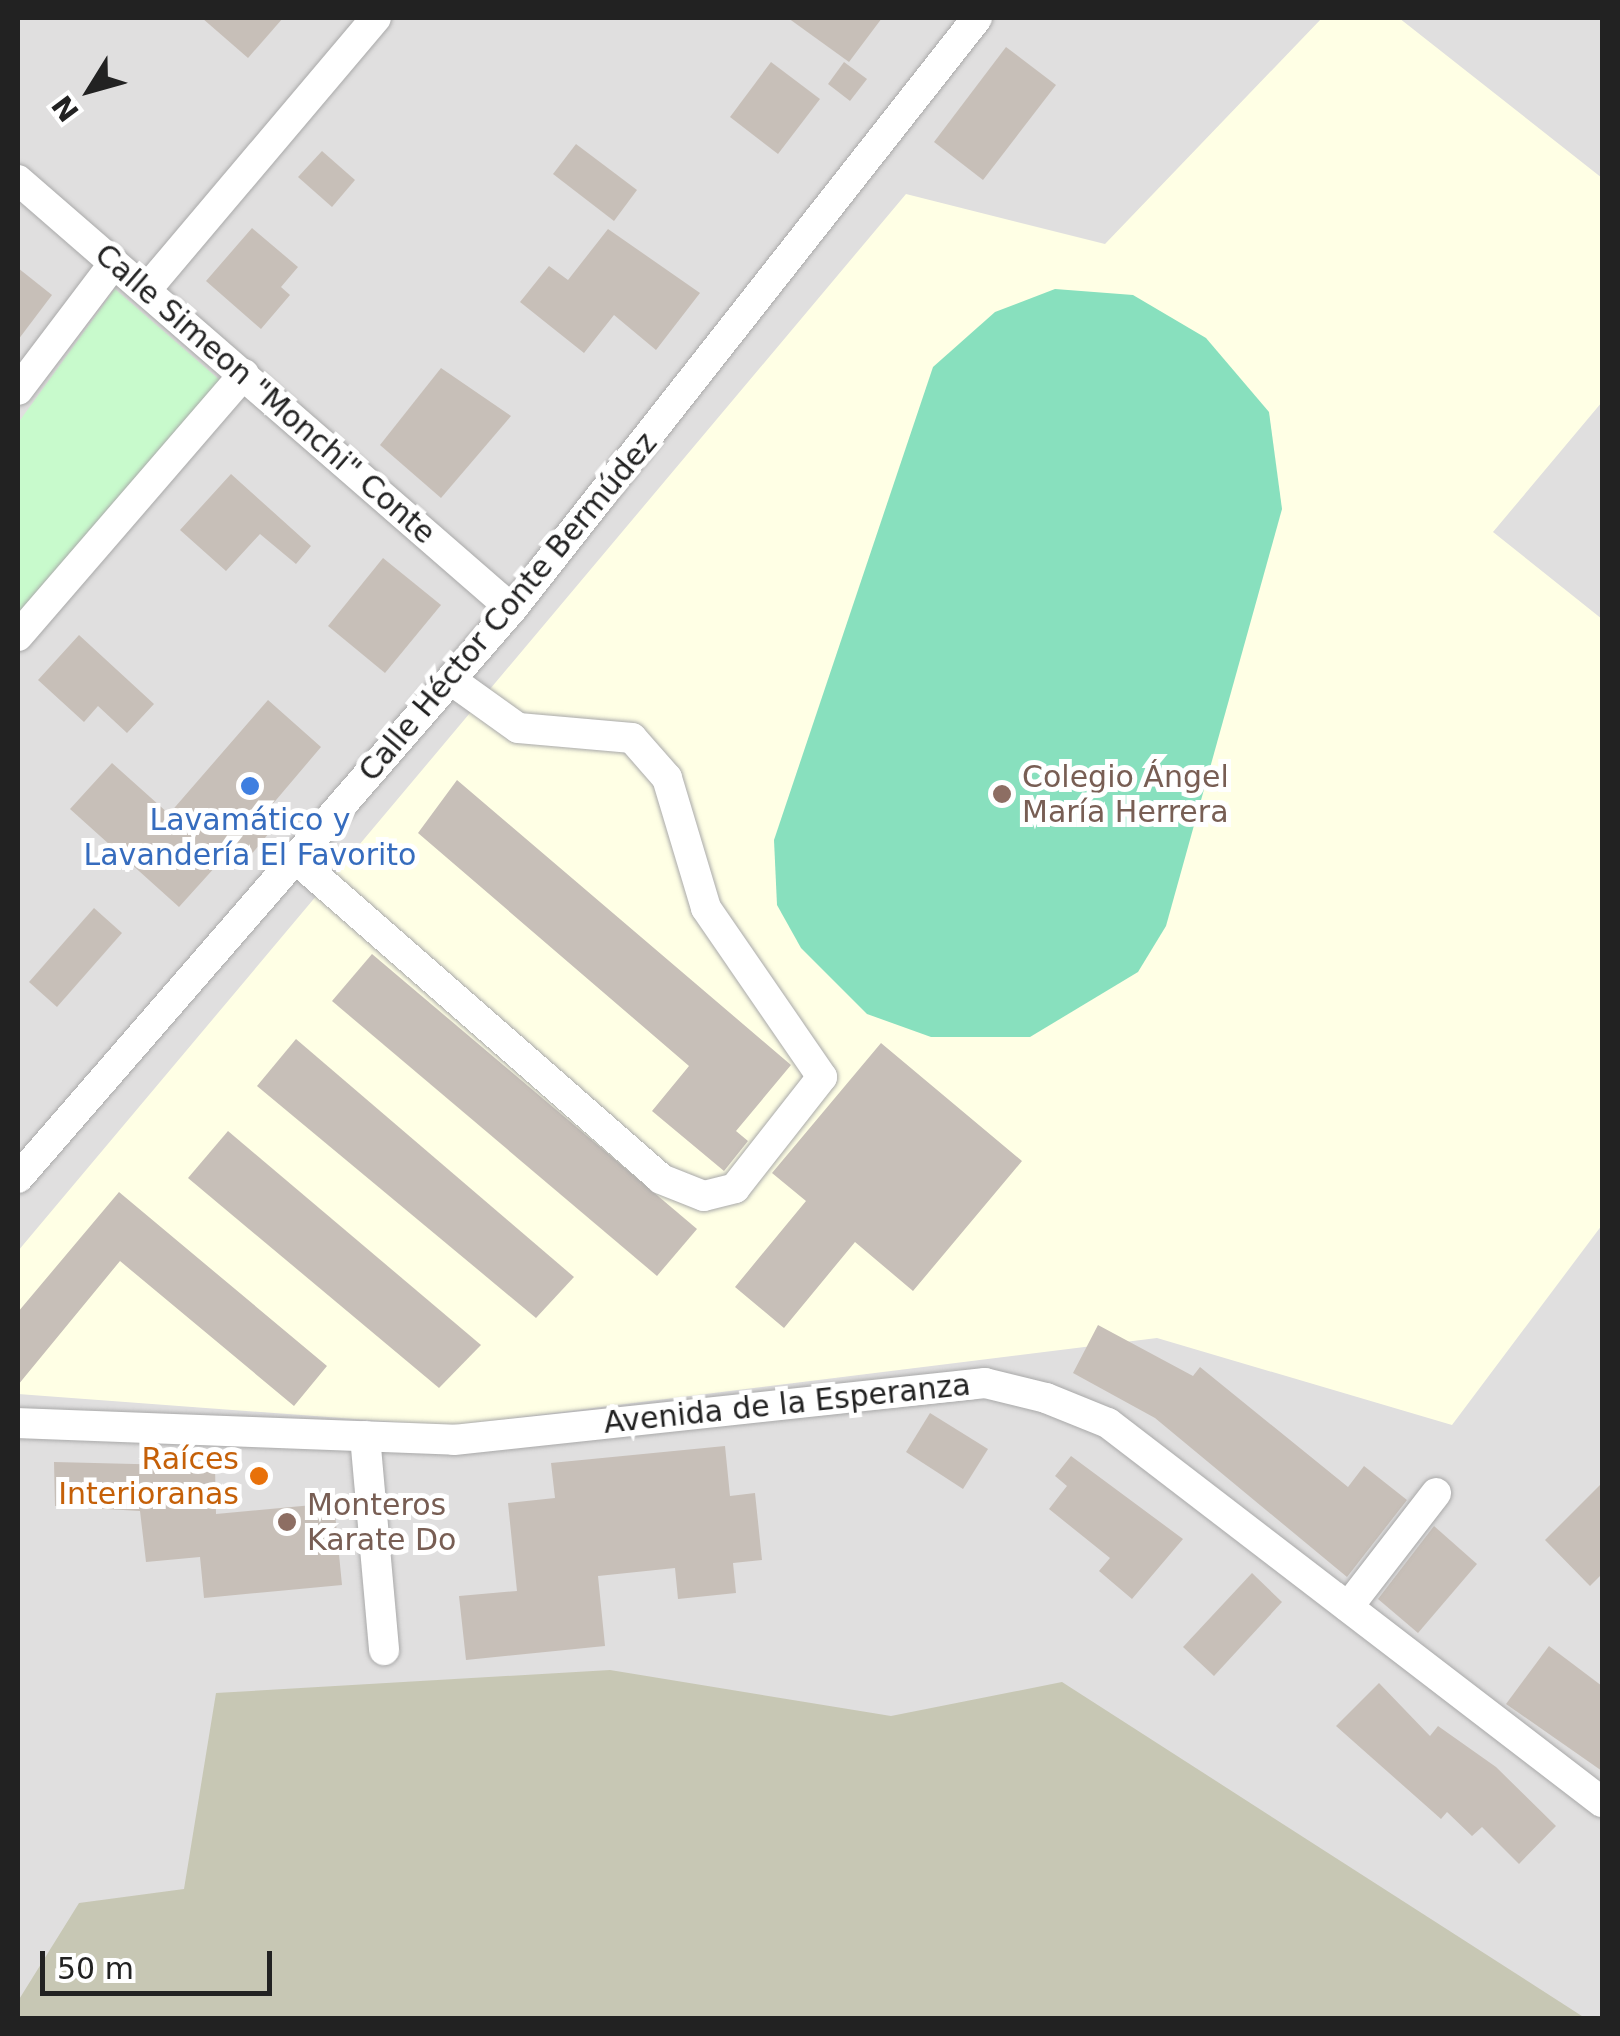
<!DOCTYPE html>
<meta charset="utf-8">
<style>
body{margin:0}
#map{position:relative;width:1620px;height:2036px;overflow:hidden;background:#f2efe9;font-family:"DejaVu Sans",sans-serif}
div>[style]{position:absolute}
.residential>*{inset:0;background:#e0dfdf}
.education>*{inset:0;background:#ffffe5}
.construction>*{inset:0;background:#c7c7b4}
.park>*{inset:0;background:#c8facc}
.pitch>*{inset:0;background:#88e0be}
.building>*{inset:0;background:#c7bfb8}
.roads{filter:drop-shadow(0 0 2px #a9a9a9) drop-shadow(0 0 2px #a9a9a9)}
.minor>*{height:30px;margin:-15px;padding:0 15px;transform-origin:15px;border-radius:15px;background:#fff}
.dots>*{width:28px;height:28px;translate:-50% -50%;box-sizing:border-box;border:5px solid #fff;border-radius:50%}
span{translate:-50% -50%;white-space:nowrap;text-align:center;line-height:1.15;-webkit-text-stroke:10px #fff;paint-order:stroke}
.street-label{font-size:30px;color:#222}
.education-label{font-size:30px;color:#785e54}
.left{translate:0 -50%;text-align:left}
.shop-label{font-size:30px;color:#366cbe}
.food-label{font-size:30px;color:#c56008}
.right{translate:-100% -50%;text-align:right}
.frame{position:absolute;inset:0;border:20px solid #222;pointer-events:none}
.north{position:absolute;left:40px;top:40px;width:100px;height:100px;-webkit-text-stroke:8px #fff;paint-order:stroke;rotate:233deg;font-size:28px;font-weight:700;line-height:40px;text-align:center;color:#222}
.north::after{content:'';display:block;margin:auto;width:35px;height:45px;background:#222;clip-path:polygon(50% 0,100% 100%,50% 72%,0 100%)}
.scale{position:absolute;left:40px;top:1951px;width:232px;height:45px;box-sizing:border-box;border:5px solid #222;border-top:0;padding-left:12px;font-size:30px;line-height:35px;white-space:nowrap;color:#222;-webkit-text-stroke:8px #fff;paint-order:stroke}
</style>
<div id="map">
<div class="residential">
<div style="clip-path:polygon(18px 18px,1602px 18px,1602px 2018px,18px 2018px)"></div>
</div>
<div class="education">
<div style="clip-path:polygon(1322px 18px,1399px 18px,1602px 178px,1602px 402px,1493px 532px,1602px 619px,1602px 1225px,1452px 1425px,1157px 1338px,449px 1426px,18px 1394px,18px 1251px,906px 194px,1105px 244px)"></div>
</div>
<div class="construction">
<div style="clip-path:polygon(610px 1670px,891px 1716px,1062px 1682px,1585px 2018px,18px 2018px,18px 2001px,79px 1903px,184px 1889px,216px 1693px)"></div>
</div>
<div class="park">
<div style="clip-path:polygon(115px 289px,222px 382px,18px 619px,18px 423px)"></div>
</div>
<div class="pitch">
<div style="clip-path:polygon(1055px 289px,1133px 295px,1206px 338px,1269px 412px,1282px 509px,1166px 926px,1138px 972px,1030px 1037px,931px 1037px,867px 1014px,801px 948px,777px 905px,774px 840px,933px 367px,995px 312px)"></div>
</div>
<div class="building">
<div style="clip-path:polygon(202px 18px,283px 18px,248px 58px)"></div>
<div style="clip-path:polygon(788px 18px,882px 18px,849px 62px)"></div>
<div style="clip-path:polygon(1006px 47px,1056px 85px,983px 180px,934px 142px)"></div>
<div style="clip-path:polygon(771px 62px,820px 99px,778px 154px,730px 117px)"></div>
<div style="clip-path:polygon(844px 62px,867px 79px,850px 101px,828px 84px)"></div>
<div style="clip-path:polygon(576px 144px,637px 190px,614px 221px,553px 174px)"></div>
<div style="clip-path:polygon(322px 151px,355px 180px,332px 207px,298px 177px)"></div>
<div style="clip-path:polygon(252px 228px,298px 267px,281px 287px,290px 295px,261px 329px,206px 281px)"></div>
<div style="clip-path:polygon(608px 229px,700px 293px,656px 350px,614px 315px,584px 353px,520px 302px,549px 266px,568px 280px)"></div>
<div style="clip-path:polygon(18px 268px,52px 295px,18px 340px)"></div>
<div style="clip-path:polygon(441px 368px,511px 416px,441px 498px,380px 445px)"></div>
<div style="clip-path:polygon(231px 474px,311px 546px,296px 564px,260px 534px,226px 571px,180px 530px)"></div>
<div style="clip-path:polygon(383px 558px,441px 605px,385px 673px,328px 626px)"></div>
<div style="clip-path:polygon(79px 635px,154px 704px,127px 733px,98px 706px,84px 722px,38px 680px)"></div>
<div style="clip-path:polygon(268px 700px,321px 747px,271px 806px,283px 816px,241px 867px,226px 855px,179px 907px,70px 809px,112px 763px,169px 814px)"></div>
<div style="clip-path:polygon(457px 780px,791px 1065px,736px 1131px,748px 1141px,724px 1171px,652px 1111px,689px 1066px,418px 833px)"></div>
<div style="clip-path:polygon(94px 908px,122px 933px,57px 1007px,29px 982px)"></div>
<div style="clip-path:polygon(372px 954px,697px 1229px,657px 1276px,332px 1001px)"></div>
<div style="clip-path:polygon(296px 1039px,574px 1277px,536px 1318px,257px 1086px)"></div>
<div style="clip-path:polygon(881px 1043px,1022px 1161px,913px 1291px,855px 1242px,784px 1328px,735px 1287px,806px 1201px,772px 1173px)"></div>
<div style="clip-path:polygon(228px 1131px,481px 1345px,439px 1388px,188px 1178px)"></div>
<div style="clip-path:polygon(119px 1192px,327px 1366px,294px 1406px,120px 1261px,18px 1385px,18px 1312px)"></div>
<div style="clip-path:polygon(1098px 1325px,1193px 1376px,1200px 1367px,1348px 1487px,1364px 1466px,1407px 1500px,1347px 1577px,1155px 1418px,1073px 1373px)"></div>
<div style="clip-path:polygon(930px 1413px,988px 1449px,963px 1489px,906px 1452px)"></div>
<div style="clip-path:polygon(725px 1446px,730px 1496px,755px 1493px,762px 1560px,733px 1563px,736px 1593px,678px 1599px,675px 1568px,598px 1576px,605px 1646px,466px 1660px,459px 1596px,517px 1591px,508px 1503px,555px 1498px,551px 1463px)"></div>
<div style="clip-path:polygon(1071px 1456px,1183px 1539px,1132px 1599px,1099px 1571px,1110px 1558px,1049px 1509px,1067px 1486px,1055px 1476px)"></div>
<div style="clip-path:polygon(54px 1462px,215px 1466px,216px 1514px,334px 1503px,342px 1585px,204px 1598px,200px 1557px,146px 1562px,140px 1511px,55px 1506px)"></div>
<div style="clip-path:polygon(1602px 1483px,1602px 1574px,1590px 1586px,1545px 1540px)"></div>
<div style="clip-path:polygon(1434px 1526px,1477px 1564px,1418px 1633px,1378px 1599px)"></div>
<div style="clip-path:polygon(1252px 1573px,1282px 1602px,1214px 1676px,1183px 1647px)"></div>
<div style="clip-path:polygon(1549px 1646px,1602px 1686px,1602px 1771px,1506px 1704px)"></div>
<div style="clip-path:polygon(1379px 1683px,1430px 1736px,1438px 1726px,1496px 1767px,1556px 1826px,1519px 1864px,1482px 1827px,1472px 1836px,1447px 1812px,1441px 1819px,1336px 1726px)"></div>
</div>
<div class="roads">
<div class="minor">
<div style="left:18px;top:180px;width:654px;rotate:40.97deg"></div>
<div style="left:146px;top:290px;width:356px;rotate:-49.8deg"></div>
<div style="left:18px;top:390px;width:159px;rotate:-52.9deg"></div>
<div style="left:18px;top:636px;width:346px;rotate:-49.2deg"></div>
<div style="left:296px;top:859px;width:485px;rotate:41.2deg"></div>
<div style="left:661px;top:1179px;width:46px;rotate:21.6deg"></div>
<div style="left:704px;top:1196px;width:32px;rotate:-14deg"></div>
<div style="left:735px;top:1188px;width:141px;rotate:-51.9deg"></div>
<div style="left:822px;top:1077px;width:205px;rotate:-124.5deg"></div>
<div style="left:706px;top:908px;width:136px;rotate:-106.7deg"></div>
<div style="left:667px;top:778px;width:53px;rotate:-131.2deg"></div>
<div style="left:632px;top:738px;width:114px;rotate:-175deg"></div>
<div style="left:518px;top:728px;width:82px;rotate:-144.4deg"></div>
<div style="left:18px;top:1178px;width:754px;rotate:-49.04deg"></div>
<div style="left:512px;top:609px;width:752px;rotate:-51.8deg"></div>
<div style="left:18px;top:1423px;width:436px;rotate:2.2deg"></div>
<div style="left:454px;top:1440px;width:534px;rotate:-6.13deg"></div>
<div style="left:985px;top:1383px;width:63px;rotate:13.8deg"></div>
<div style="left:1046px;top:1398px;width:67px;rotate:22deg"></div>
<div style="left:1108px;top:1423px;width:623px;rotate:37.5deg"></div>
<div style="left:365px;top:1436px;width:215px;rotate:84.9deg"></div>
<div style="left:1348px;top:1607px;width:144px;rotate:-52.3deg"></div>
</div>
</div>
<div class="dots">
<div style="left:250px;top:786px;background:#3f7fe0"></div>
<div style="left:1002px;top:794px;background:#8d6e63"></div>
<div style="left:259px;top:1476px;background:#e8710a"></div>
<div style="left:287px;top:1522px;background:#8d6e63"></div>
</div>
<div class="street-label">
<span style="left:265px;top:394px;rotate:41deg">Calle Simeon "Monchi" Conte</span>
<span style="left:508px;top:607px;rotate:-50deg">Calle Héctor Conte Bermúdez</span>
<span style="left:787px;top:1404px;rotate:-6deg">Avenida de la Esperanza</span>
</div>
<div class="education-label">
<span class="left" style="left:1022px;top:794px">Colegio Ángel<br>María Herrera</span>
<span class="left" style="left:307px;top:1522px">Monteros<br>Karate Do</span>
</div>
<div class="shop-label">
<span style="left:250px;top:837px">Lavamático y<br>Lavandería El Favorito</span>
</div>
<div class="food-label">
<span class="right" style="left:239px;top:1476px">Raíces<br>Interioranas</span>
</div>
<div class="frame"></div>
<div class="north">N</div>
<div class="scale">50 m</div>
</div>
